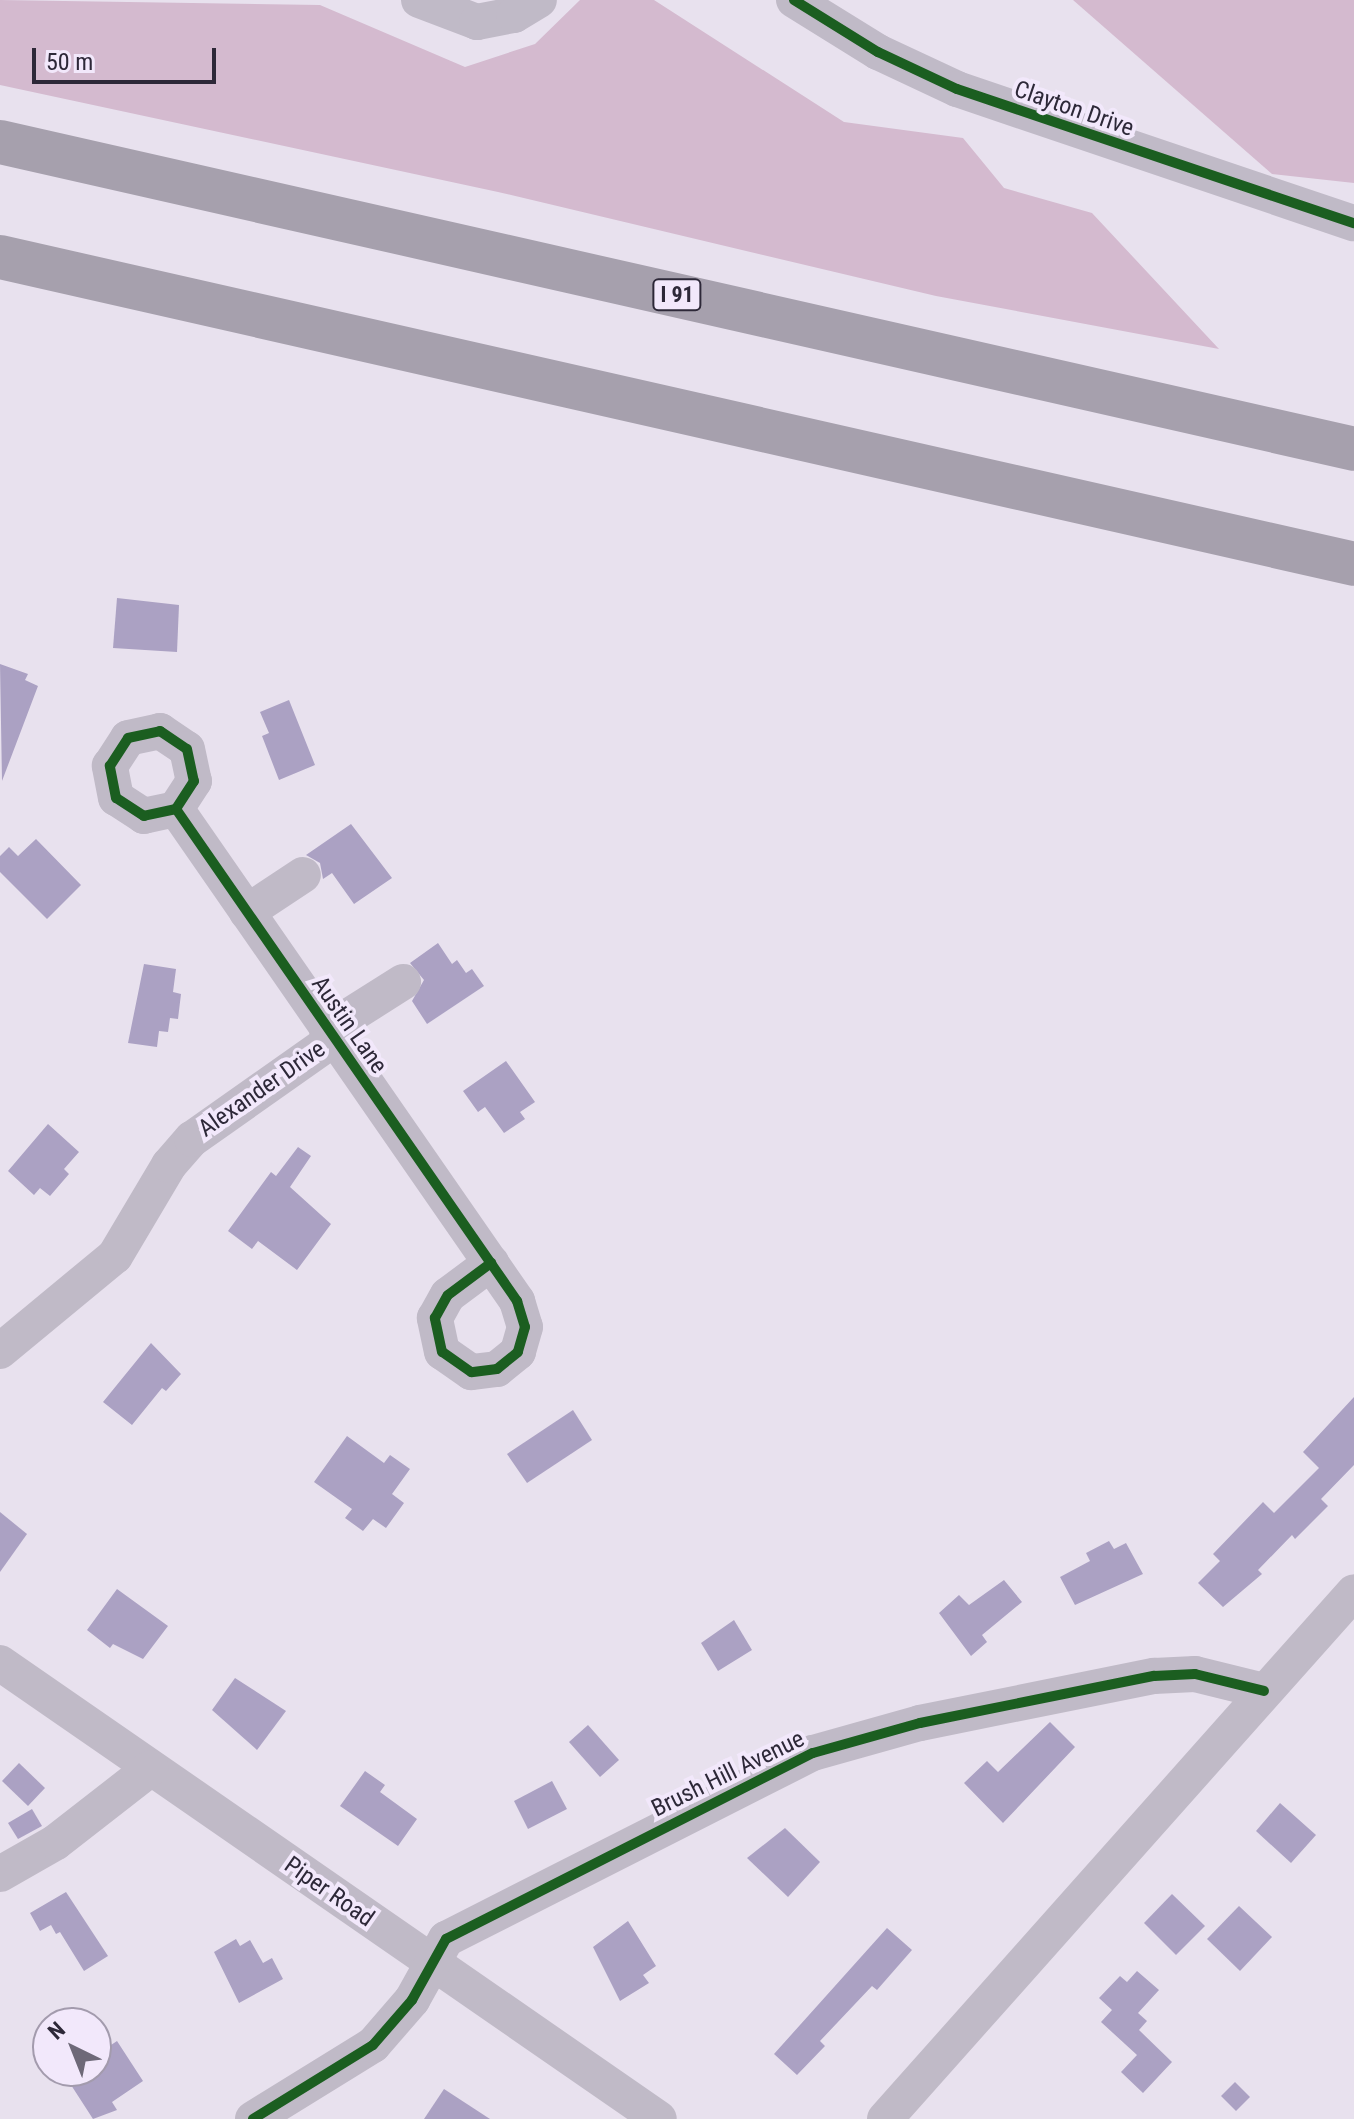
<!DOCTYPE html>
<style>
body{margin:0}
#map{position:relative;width:1354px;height:2119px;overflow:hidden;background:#e8e1ee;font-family:"Roboto Condensed",sans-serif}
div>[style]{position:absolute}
.green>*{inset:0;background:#d4bacf}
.building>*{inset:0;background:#aba1c3}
.minor>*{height:36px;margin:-18px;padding:0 18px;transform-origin:18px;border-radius:18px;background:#c0bac7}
.highway>*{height:44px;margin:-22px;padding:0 22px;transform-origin:22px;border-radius:22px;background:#a6a0ad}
.cycleway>*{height:10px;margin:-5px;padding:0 5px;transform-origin:5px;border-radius:5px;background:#1b5e20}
span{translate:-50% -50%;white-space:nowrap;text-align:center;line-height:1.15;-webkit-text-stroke:8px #f2e8fb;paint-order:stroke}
.shield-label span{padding:2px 6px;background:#f2e8fb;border:2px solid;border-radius:6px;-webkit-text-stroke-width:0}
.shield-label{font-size:22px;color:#2d2838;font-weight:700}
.street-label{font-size:24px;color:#2d2838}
.north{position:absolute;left:32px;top:2007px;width:80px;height:80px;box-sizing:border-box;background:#f2e8fb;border:2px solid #a39bad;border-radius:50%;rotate:317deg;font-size:22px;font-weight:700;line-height:32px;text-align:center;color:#2d2838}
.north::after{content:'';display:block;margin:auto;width:28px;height:36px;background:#6e6978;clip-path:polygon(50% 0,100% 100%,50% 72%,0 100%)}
.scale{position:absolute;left:32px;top:48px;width:184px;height:36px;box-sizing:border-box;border:4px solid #2d2838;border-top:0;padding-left:10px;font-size:24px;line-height:28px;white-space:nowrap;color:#2d2838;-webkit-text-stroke:6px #f2e8fb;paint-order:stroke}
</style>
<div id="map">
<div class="green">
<div style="clip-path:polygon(0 0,320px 5px,465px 67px,535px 44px,580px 0,654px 0,844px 122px,963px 138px,1004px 188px,1092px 213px,1219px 349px,936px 296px,498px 192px,0 85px)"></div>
<div style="clip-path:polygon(1073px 0,1354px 0,1354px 183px,1272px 174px)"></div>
</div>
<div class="building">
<div style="clip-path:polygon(117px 598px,179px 605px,177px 652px,113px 648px)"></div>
<div style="clip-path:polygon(0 664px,28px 674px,25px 680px,38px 686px,2px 781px)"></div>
<div style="clip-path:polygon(289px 700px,315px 765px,279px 780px,262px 736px,269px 733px,260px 712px)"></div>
<div style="clip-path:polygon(351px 824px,392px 878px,354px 904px,332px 873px,323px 879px,320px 863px,306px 855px)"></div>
<div style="clip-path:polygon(36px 839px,81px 885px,47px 919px,0 872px,0 856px,9px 847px,18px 856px)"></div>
<div style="clip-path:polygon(438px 943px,452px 964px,457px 960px,466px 973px,472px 969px,484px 986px,427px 1024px,412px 1001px,424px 980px,410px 963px)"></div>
<div style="clip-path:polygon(144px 964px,176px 969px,173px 992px,181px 994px,178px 1019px,170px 1018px,168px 1032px,159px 1031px,157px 1047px,128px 1043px)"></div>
<div style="clip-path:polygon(506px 1061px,535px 1102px,520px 1112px,525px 1119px,504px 1133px,485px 1107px,478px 1112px,463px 1091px)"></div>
<div style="clip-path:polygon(48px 1124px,79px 1152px,64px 1169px,69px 1174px,50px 1196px,40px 1188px,34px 1195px,8px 1171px)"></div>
<div style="clip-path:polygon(298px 1147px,311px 1156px,290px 1187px,331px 1224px,297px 1270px,258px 1241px,252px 1249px,228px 1231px,271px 1172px,276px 1176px)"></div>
<div style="clip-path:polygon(151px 1343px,181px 1374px,166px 1391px,162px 1388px,132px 1425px,103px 1402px)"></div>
<div style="clip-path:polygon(1354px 1397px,1354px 1465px,1321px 1499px,1328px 1506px,1295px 1539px,1292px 1535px,1258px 1570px,1262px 1574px,1223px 1607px,1198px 1583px,1220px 1561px,1213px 1554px,1263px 1502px,1274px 1513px,1319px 1468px,1303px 1452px)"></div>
<div style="clip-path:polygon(573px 1410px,592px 1440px,527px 1483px,507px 1454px)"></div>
<div style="clip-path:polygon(347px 1436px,384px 1463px,390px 1455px,410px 1469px,392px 1494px,404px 1503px,386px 1528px,373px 1519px,363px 1531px,345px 1518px,352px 1509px,314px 1482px)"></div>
<div style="clip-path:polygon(0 1512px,27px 1534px,0 1572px)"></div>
<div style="clip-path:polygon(1109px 1541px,1114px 1549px,1126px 1543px,1143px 1574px,1075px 1605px,1060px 1577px,1090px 1561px,1086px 1553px)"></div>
<div style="clip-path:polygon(1004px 1580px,1022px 1602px,982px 1635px,987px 1642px,971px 1656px,939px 1613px,959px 1595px,969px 1605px)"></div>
<div style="clip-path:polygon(117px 1589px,168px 1626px,143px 1659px,113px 1644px,110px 1648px,87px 1630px)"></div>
<div style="clip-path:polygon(734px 1620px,752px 1650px,718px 1671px,701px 1643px)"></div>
<div style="clip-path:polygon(235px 1678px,286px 1711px,257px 1750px,212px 1710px)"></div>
<div style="clip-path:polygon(1050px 1722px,1075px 1747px,1003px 1823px,964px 1783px,987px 1761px,998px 1772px)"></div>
<div style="clip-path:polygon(588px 1725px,619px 1760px,600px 1777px,569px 1742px)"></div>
<div style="clip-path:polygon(19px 1763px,45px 1788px,28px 1806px,2px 1781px)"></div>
<div style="clip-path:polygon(365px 1771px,385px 1785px,380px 1792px,417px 1819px,398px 1846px,340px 1806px)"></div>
<div style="clip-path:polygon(552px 1781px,567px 1809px,528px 1829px,514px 1801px)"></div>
<div style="clip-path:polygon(1280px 1803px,1316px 1835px,1291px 1863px,1256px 1831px)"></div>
<div style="clip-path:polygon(32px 1809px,42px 1826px,18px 1839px,8px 1823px)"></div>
<div style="clip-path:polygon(785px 1828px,820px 1862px,788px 1897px,747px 1858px)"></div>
<div style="clip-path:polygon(66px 1892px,108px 1956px,84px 1971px,60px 1932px,56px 1934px,51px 1925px,40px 1931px,30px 1913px)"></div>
<div style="clip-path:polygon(1172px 1894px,1205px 1926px,1176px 1955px,1144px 1923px)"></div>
<div style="clip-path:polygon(1239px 1906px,1272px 1937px,1240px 1971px,1207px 1939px)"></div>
<div style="clip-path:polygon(628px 1921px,656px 1966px,643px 1975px,649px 1983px,620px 2001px,593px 1947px)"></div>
<div style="clip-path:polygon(887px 1928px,912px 1950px,877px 1990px,872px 1986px,820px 2041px,825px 2046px,797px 2075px,774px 2054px)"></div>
<div style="clip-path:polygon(236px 1939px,240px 1946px,250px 1940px,263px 1963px,272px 1958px,283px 1979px,239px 2003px,214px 1952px)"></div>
<div style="clip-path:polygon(1137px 1971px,1159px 1990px,1138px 2013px,1147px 2021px,1139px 2030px,1172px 2062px,1143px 2093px,1121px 2072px,1137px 2055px,1101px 2022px,1112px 2010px,1099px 1998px,1120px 1976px,1127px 1982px)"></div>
<div style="clip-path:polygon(117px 2041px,143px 2081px,112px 2102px,117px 2110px,93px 2119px,62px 2071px,96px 2071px,96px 2055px)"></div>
<div style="clip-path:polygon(1235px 2082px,1250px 2097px,1236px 2111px,1221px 2096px)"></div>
<div style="clip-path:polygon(444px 2089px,490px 2119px,424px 2119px)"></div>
</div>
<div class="minor">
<div style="left:419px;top:0;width:62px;rotate:20.8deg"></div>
<div style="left:477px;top:22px;width:38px;rotate:-11deg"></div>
<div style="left:514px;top:15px;width:29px;rotate:-31deg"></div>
<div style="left:794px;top:0;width:99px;rotate:31.8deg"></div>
<div style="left:878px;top:52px;width:87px;rotate:25.1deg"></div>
<div style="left:957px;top:89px;width:419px;rotate:18.7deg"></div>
<div style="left:176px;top:809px;width:33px;rotate:168deg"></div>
<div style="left:144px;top:816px;width:33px;rotate:-147deg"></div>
<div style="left:116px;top:798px;width:33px;rotate:-101deg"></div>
<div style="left:110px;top:766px;width:33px;rotate:-57deg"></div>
<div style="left:128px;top:738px;width:33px;rotate:-12deg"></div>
<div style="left:160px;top:731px;width:32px;rotate:34deg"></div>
<div style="left:187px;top:749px;width:33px;rotate:78deg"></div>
<div style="left:194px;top:781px;width:33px;rotate:123deg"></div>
<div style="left:176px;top:809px;width:599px;rotate:55.27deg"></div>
<div style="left:517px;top:1301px;width:27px;rotate:73deg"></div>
<div style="left:525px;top:1327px;width:26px;rotate:106deg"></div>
<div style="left:518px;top:1352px;width:27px;rotate:141deg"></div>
<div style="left:497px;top:1369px;width:26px;rotate:173deg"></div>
<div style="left:471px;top:1372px;width:35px;rotate:-145deg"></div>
<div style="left:442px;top:1352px;width:35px;rotate:-102deg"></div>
<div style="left:435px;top:1318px;width:26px;rotate:-61deg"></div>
<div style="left:448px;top:1295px;width:54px;rotate:-36.7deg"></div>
<div style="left:247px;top:912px;width:67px;rotate:-33.5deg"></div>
<div style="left:327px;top:1030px;width:90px;rotate:-32.3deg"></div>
<div style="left:0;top:1351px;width:149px;rotate:-39.6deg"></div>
<div style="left:115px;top:1256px;width:106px;rotate:-59.3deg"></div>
<div style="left:169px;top:1165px;width:35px;rotate:-49deg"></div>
<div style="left:192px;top:1139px;width:174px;rotate:-35.2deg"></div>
<div style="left:0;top:1663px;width:801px;rotate:34.68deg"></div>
<div style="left:0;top:1874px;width:64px;rotate:-29.7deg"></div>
<div style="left:56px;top:1842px;width:120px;rotate:-37.9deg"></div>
<div style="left:253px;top:2119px;width:141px;rotate:-31.7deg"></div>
<div style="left:373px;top:2045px;width:60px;rotate:-49.1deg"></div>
<div style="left:412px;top:2000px;width:70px;rotate:-60.9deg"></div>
<div style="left:446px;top:1939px;width:411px;rotate:-26.9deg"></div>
<div style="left:813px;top:1753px;width:111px;rotate:-15.7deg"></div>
<div style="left:920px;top:1723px;width:239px;rotate:-11.4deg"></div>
<div style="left:1154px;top:1676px;width:41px;rotate:-2.8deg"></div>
<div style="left:1195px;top:1674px;width:71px;rotate:13.8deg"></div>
<div style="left:885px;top:2119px;width:705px;rotate:-48.33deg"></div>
</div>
<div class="highway">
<div style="left:0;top:142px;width:1388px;rotate:12.77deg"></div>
<div style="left:0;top:257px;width:1388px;rotate:12.77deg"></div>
</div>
<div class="cycleway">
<div style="left:794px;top:0;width:99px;rotate:31.8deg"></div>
<div style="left:878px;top:52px;width:87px;rotate:25.1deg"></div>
<div style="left:957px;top:89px;width:419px;rotate:18.7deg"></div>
<div style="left:176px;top:809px;width:33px;rotate:168deg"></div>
<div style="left:144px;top:816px;width:33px;rotate:-147deg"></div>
<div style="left:116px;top:798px;width:33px;rotate:-101deg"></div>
<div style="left:110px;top:766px;width:33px;rotate:-57deg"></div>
<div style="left:128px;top:738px;width:33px;rotate:-12deg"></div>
<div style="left:160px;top:731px;width:32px;rotate:34deg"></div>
<div style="left:187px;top:749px;width:33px;rotate:78deg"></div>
<div style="left:194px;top:781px;width:33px;rotate:123deg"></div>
<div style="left:176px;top:809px;width:599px;rotate:55.27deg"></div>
<div style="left:517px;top:1301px;width:27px;rotate:73deg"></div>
<div style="left:525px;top:1327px;width:26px;rotate:106deg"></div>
<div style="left:518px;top:1352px;width:27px;rotate:141deg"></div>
<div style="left:497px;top:1369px;width:26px;rotate:173deg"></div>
<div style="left:471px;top:1372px;width:35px;rotate:-145deg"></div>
<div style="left:442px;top:1352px;width:35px;rotate:-102deg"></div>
<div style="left:435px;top:1318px;width:26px;rotate:-61deg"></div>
<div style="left:448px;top:1295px;width:54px;rotate:-36.7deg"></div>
<div style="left:253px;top:2119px;width:141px;rotate:-31.7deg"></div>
<div style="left:373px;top:2045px;width:60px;rotate:-49.1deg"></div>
<div style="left:412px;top:2000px;width:70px;rotate:-60.9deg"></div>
<div style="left:446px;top:1939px;width:411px;rotate:-26.9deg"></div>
<div style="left:813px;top:1753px;width:111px;rotate:-15.7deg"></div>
<div style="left:920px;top:1723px;width:239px;rotate:-11.4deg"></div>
<div style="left:1154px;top:1676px;width:41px;rotate:-2.8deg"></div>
<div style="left:1195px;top:1674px;width:71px;rotate:13.8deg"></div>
</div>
<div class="shield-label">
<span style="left:677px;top:295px">I 91</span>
</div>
<div class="street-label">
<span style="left:1074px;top:109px;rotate:19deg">Clayton Drive</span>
<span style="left:349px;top:1025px;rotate:55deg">Austin Lane</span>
<span style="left:262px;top:1089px;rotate:-35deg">Alexander Drive</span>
<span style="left:728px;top:1774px;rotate:-26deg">Brush Hill Avenue</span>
<span style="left:329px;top:1892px;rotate:35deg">Piper Road</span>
</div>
<div class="north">N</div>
<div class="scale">50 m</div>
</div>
